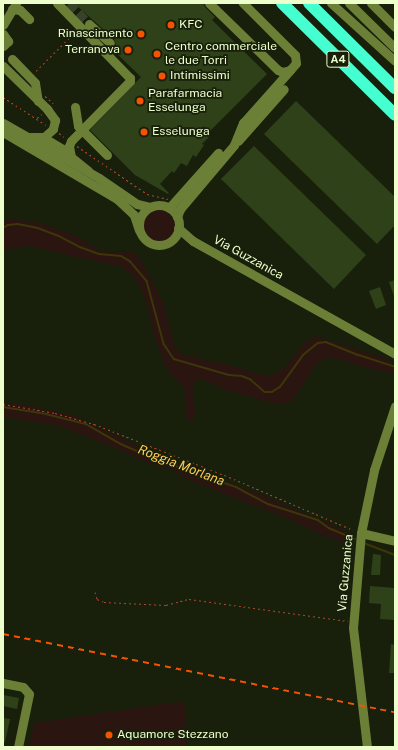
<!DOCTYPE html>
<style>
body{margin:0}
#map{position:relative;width:398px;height:750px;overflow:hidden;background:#18200c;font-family:"Public Sans",sans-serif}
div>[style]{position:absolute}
.green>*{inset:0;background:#2a1510}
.round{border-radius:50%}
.stream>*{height:1.5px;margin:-0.75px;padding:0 0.75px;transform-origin:0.75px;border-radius:0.75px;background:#3d3609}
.building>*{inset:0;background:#2f4118}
.minor-tunnel>*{height:9px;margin-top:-4.5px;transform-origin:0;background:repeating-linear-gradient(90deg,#384129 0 9px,transparent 0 13.5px)}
.path>*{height:1px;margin-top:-0.5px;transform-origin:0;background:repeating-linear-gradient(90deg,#b2432d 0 2px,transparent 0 5px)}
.minor>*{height:9px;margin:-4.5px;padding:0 4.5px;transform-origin:4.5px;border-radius:4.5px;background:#6c7f37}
.minor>.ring{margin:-4.5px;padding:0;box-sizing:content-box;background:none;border:9px solid #6c7f37;border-radius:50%}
.highway>*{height:12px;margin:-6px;padding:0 6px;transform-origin:6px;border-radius:6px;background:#46ffd1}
.rail>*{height:1.5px;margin-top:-0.75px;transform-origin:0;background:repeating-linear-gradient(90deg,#f65200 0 6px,transparent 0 11px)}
.dots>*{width:11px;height:11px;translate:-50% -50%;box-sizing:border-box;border:2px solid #18200c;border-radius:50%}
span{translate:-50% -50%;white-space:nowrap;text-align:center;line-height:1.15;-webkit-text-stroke:3.5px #18200c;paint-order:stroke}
.shield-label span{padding:1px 3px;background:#18200c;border:1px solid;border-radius:3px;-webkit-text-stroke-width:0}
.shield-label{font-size:11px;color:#edffcb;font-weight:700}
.poi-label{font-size:12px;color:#edffcb}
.left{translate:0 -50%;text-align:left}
.right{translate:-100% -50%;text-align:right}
.street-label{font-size:12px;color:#edffcb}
.water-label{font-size:13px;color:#ffcc59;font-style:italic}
.frame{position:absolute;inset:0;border:4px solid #edffcb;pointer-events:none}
</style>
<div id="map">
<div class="green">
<div class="round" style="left:143px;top:210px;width:32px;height:32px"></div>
<div style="clip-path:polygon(3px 219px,10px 219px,40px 223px,74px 235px,102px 252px,128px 251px,138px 255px,163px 302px,175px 347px,183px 355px,194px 356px,203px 360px,223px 363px,256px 374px,272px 375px,283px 369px,305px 343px,316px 336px,392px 361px,394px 374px,364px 367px,332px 357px,323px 359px,315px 366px,293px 400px,283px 404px,275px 404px,226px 390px,202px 379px,193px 382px,195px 415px,192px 424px,185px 416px,186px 390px,182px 384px,171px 374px,165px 365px,153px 331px,147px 304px,137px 281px,132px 275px,122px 267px,29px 246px,3px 250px)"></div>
<div style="clip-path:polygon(3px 403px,28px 405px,74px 416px,165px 459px,257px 493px,342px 529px,353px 535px,348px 544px,322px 535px,285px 517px,188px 480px,171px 470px,145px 462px,120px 450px,60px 426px,3px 417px)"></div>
<div style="clip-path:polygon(184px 701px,188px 747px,29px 747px,34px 723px)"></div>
</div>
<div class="stream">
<div style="left:3px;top:228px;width:6px;rotate:-31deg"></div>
<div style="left:8px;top:225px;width:10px;rotate:-6deg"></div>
<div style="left:18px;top:224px;width:20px;rotate:11deg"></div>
<div style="left:38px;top:228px;width:22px;rotate:21deg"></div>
<div style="left:59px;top:236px;width:24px;rotate:28deg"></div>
<div style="left:80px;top:247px;width:20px;rotate:20deg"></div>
<div style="left:99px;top:254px;width:22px;rotate:5deg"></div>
<div style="left:121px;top:256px;width:10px;rotate:29deg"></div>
<div style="left:130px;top:261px;width:26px;rotate:50deg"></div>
<div style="left:147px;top:281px;width:65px;rotate:74.9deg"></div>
<div style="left:164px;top:344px;width:18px;rotate:56deg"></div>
<div style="left:174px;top:359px;width:57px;rotate:16.2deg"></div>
<div style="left:229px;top:375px;width:13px;rotate:4deg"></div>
<div style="left:242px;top:376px;width:9px;rotate:21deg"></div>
<div style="left:250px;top:379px;width:20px;rotate:41deg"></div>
<div style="left:265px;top:392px;width:7px"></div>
<div style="left:272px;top:392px;width:9px;rotate:-32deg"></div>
<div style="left:280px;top:387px;width:39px;rotate:-54deg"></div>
<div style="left:303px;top:355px;width:19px;rotate:-39deg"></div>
<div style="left:318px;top:343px;width:8px;rotate:-7deg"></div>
<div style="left:326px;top:342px;width:35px;rotate:22deg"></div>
<div style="left:359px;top:355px;width:38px;rotate:18deg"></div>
<div style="left:3px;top:407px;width:44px;rotate:9.2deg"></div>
<div style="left:46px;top:414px;width:41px;rotate:14deg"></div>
<div style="left:86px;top:424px;width:40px;rotate:29.7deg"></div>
<div style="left:121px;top:444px;width:32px;rotate:24deg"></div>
<div style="left:150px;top:457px;width:91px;rotate:19.2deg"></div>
<div style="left:236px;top:487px;width:36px;rotate:28deg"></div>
<div style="left:268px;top:504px;width:52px;rotate:17.7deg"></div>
<div style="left:318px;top:520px;width:14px;rotate:36deg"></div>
<div style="left:329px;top:528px;width:28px;rotate:23deg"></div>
<div style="left:364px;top:543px;width:33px;rotate:21deg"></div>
</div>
<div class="building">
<div style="clip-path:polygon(74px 3px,203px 3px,205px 7px,215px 17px,212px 20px,267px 74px,206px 135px,209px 137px,202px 144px,204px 145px,196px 157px,193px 155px,187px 166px,181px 163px,174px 173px,172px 171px,160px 184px,169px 193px,168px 194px,135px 175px,90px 130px,141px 77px,112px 49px,116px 45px,114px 39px)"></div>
<div style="clip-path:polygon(296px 101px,395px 197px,395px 225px,377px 244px,264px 134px)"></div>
<div style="clip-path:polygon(254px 146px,366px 255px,334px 289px,221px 179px)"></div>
<div style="clip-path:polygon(395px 280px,395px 296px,394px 296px,389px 282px)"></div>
<div style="clip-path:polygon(380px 287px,386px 305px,376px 309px,369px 291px)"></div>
<div style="clip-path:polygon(373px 554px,381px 555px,380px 575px,371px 575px)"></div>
<div style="clip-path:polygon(370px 586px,395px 588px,395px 620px,380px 619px,381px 604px,369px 603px)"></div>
<div style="clip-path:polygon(391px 644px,395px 645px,395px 673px,389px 673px)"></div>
<div style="clip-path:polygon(3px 695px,19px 698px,17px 709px,3px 706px)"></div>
<div style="clip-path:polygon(3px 718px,10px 719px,5px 742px,3px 742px)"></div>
</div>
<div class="minor-tunnel">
<div style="left:69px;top:3px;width:29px;rotate:46deg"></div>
</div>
<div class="path">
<div style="left:36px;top:71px;width:54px;rotate:-45deg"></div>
<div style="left:45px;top:96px;width:11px;rotate:41deg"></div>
<div style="left:3px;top:97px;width:51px;rotate:33.1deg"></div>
<div style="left:37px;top:118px;width:6px;rotate:-39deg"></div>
<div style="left:59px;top:133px;width:6px;rotate:39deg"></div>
<div style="left:77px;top:146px;width:85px;rotate:34.4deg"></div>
<div style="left:147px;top:194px;width:22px;rotate:13deg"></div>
<div style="left:3px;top:404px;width:53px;rotate:9.8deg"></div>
<div style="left:55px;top:413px;width:41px;rotate:15.8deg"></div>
<div style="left:94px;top:424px;width:145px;rotate:21.4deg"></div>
<div style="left:229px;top:477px;width:135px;rotate:23.1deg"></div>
<div style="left:95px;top:592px;width:7px;rotate:74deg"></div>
<div style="left:97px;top:599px;width:8px;rotate:23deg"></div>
<div style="left:104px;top:602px;width:62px;rotate:2.8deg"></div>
<div style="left:166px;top:605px;width:24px;rotate:-15deg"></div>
<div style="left:189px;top:599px;width:160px;rotate:7.9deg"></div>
</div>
<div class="minor">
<div style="left:57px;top:3px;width:105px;rotate:45.8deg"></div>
<div style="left:130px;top:78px;width:3px;rotate:90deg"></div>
<div style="left:130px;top:81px;width:84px;rotate:134.5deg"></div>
<div style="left:71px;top:141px;width:5px;rotate:112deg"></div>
<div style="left:69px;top:146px;width:11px;rotate:80deg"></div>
<div style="left:71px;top:157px;width:22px;rotate:39deg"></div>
<div style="left:209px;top:3px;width:96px;rotate:44.2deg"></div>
<div style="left:278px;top:70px;width:4px;rotate:27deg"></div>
<div style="left:282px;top:72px;width:8px;rotate:-14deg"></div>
<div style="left:290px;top:70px;width:9px;rotate:-49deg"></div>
<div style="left:296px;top:63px;width:8px;rotate:-97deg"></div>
<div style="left:295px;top:55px;width:74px;rotate:-135deg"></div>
<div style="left:331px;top:3px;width:86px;rotate:42.2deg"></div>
<div style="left:349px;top:3px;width:64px;rotate:44.4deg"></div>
<div style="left:371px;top:3px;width:34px;rotate:45deg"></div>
<div style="left:12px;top:9px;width:8px;rotate:7deg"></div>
<div style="left:20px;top:10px;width:13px;rotate:45deg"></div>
<div style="left:89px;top:24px;width:28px;rotate:42deg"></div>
<div style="left:3px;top:25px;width:26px;rotate:-59deg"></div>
<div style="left:3px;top:34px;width:9px;rotate:54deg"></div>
<div style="left:8px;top:41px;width:7px;rotate:135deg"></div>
<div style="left:12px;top:59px;width:33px;rotate:46deg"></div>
<div style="left:35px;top:83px;width:18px;rotate:81deg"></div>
<div style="left:3px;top:66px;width:62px;rotate:44.3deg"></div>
<div style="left:47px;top:109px;width:14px;rotate:54deg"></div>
<div style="left:55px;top:120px;width:9px;rotate:103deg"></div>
<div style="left:53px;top:129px;width:12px;rotate:138deg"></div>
<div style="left:44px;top:137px;width:14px;rotate:180deg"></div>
<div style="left:75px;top:107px;width:19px;rotate:81deg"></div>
<div style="left:78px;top:126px;width:41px;rotate:45deg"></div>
<div style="left:3px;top:123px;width:111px;rotate:29.8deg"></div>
<div style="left:99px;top:178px;width:46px;rotate:34.4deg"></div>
<div style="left:137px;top:204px;width:13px;rotate:13deg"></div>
<div style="left:3px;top:132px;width:132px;rotate:30.4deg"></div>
<div style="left:117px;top:199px;width:23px;rotate:43deg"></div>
<div style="left:134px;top:215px;width:16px;rotate:72deg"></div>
<div style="left:40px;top:138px;width:6px;rotate:9deg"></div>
<div style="left:46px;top:139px;width:23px;rotate:31deg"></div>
<div style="left:66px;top:151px;width:8px;rotate:50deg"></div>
<div style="left:238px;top:141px;width:69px;rotate:-48.5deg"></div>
<div class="ring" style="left:139px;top:205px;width:31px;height:31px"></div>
<div style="left:169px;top:208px;width:74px;rotate:-48.3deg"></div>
<div style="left:177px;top:217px;width:9px;rotate:-69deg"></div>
<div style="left:180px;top:209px;width:84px;rotate:-49.8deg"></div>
<div style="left:234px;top:145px;width:24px;rotate:-68deg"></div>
<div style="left:243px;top:123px;width:71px;rotate:-48.4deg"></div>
<div style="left:178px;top:228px;width:20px;rotate:41deg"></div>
<div style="left:193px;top:241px;width:231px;rotate:29.2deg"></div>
<div style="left:361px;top:533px;width:35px;rotate:13deg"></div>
<div style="left:3px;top:683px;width:20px;rotate:11deg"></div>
<div style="left:23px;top:687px;width:9px;rotate:49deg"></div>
<div style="left:29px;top:694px;width:54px;rotate:101.7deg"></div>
<div style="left:367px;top:747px;width:120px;rotate:-96.7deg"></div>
<div style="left:353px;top:628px;width:95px;rotate:-85.2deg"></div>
<div style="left:361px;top:533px;width:64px;rotate:-78.3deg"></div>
<div style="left:374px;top:470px;width:67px;rotate:-71.8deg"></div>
</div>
<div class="highway">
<div style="left:282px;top:3px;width:159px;rotate:44.7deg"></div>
<div style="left:309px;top:3px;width:121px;rotate:44.7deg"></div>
</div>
<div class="rail">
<div style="left:3px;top:634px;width:400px;rotate:11.3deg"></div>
</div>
<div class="dots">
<div style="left:171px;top:25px;background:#f65200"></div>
<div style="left:141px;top:34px;background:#f65200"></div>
<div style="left:128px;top:50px;background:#f65200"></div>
<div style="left:157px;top:54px;background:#f65200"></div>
<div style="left:162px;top:76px;background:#f65200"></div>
<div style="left:140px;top:101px;background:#f65200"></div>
<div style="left:144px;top:132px;background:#f65200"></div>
<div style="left:109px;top:735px;background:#f65200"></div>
</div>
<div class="shield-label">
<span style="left:338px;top:59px">A4</span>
</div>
<div class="poi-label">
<span class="left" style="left:179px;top:25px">KFC</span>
<span class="right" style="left:133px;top:34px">Rinascimento</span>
<span class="left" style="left:165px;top:54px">Centro commerciale<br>le due Torri</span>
<span class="right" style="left:120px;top:50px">Terranova</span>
<span class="left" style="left:170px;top:76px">Intimissimi</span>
<span class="left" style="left:148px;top:101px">Parafarmacia<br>Esselunga</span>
<span class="left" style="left:152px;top:132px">Esselunga</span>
<span class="left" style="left:117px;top:735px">Aquamore Stezzano</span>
</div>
<div class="street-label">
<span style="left:248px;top:258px;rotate:29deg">Via Guzzanica</span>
<span style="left:346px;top:573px;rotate:-85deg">Via Guzzanica</span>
</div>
<div class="water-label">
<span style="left:181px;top:466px;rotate:21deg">Roggia Morlana</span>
</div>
<div class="frame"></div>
</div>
